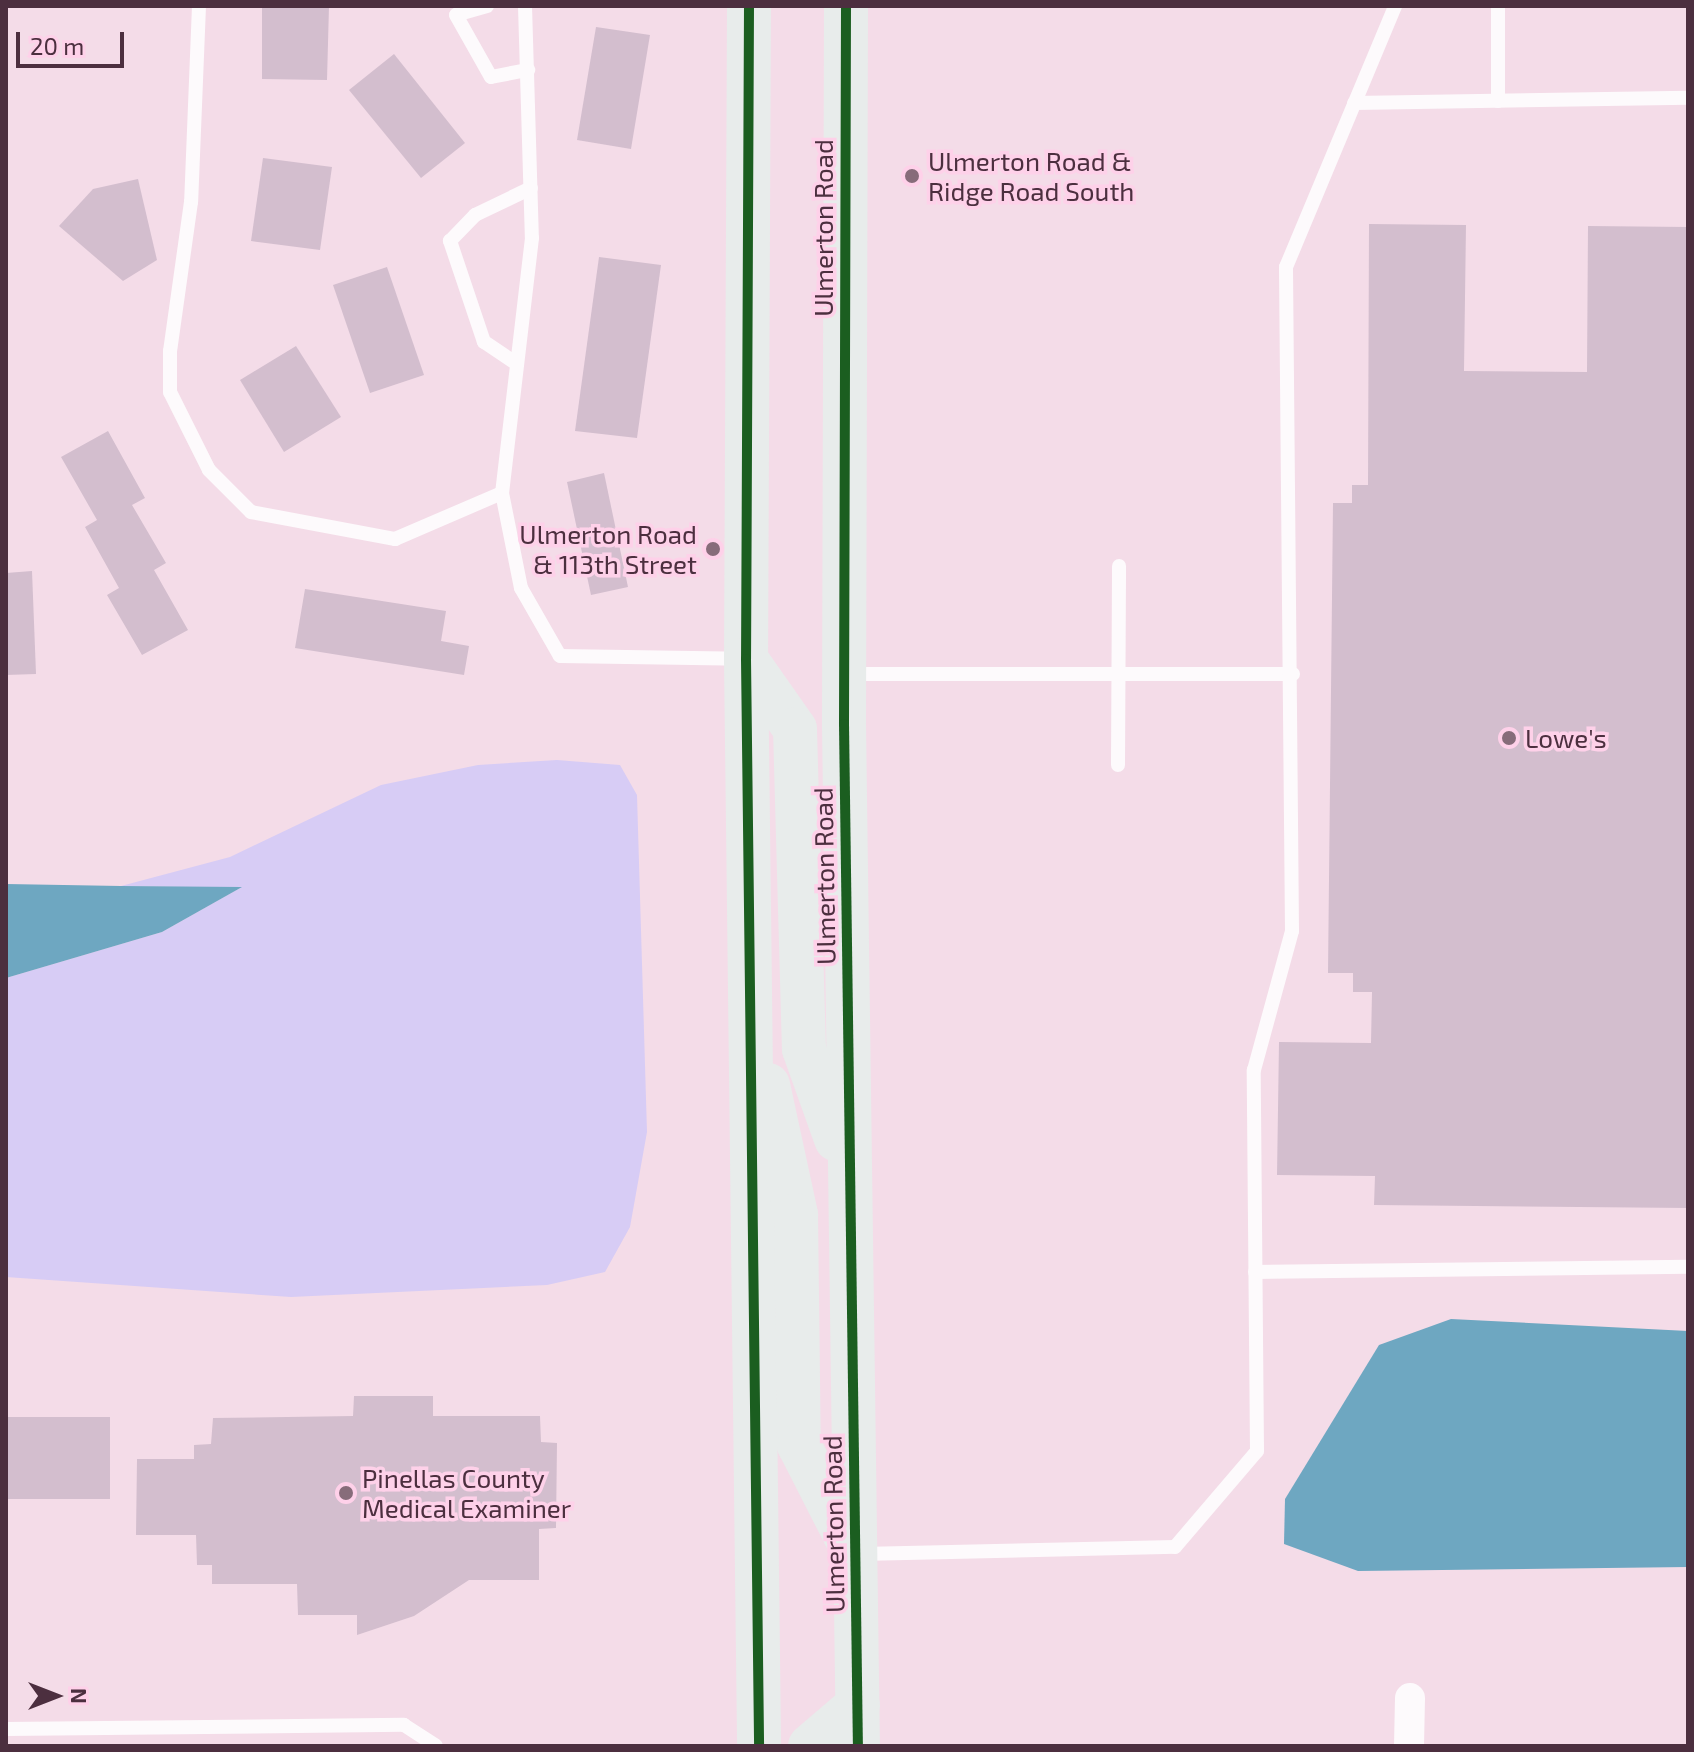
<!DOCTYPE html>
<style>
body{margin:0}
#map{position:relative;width:1694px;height:1752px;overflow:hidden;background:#f4dce8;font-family:"Exo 2",sans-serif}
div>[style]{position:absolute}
.green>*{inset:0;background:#d7ccf5}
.water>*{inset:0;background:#6ea7c1}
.building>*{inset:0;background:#d3bece}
.lane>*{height:14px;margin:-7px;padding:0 7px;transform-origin:7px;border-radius:7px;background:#fdfafc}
.street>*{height:30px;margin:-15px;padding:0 15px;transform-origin:15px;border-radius:15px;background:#fdfafc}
.primary>*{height:44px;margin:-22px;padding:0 22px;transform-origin:22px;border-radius:22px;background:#e8eceb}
.cycleway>*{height:10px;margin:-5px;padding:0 5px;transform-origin:5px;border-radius:5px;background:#1b5e20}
.dots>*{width:22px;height:22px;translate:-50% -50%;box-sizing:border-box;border:4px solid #fed1e9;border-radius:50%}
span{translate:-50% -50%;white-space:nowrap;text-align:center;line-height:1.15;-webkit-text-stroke:7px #fed1e9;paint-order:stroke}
.poi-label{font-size:26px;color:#4c2f3f}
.left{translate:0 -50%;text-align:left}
.right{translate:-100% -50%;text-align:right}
.street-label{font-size:26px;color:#4c2f3f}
.frame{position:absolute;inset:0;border:8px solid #4c2f3f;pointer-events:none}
.north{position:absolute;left:16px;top:1656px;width:80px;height:80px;-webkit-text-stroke:6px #fed1e9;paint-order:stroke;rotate:90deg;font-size:22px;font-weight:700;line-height:32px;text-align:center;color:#4c2f3f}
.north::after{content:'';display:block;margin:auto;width:28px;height:36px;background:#4c2f3f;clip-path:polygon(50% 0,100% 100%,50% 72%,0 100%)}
.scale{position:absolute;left:16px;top:32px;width:108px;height:36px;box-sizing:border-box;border:4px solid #4c2f3f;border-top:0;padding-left:10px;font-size:24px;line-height:28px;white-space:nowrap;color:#4c2f3f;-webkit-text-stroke:6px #fed1e9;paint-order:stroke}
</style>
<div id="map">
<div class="green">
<div style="clip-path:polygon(557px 760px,620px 765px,637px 795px,647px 1132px,630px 1227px,605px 1272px,547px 1285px,291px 1297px,6px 1277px,6px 978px,162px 932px,240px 888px,121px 886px,230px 857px,381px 785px,478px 765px)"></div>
</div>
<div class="water">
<div style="clip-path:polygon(6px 884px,121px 886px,242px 887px,162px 932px,6px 978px)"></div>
<div style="clip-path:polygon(1451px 1319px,1688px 1331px,1688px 1567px,1358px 1571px,1284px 1544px,1285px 1499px,1379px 1345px)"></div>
</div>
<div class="building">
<div style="clip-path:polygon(262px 6px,329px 6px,327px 80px,262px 79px)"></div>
<div style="clip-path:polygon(596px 27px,650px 35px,631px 149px,577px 140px)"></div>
<div style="clip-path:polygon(394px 54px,465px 143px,421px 178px,349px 90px)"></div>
<div style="clip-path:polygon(263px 158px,332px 167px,320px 250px,251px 241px)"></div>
<div style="clip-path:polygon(138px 179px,157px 260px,123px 281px,59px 226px,93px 189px)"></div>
<div style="clip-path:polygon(1369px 224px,1466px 225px,1464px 371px,1587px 372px,1588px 226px,1688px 227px,1688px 1208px,1374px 1205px,1375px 1176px,1277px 1175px,1279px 1042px,1371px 1043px,1372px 992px,1353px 992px,1353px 973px,1328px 973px,1333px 503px,1352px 503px,1352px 485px,1368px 485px)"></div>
<div style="clip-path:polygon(599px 257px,661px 265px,637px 438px,575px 431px)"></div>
<div style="clip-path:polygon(387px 267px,424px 375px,370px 393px,333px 285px)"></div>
<div style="clip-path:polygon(296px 346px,341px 417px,284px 452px,240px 380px)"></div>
<div style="clip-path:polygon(108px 431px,145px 498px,132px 505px,166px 563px,154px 570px,188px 630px,142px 655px,107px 595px,119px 588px,85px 527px,97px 520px,61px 457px)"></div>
<div style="clip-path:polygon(604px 473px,628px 587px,591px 595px,567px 482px)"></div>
<div style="clip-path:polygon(32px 571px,36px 674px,6px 675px,6px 573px)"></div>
<div style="clip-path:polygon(305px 589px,446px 611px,441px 641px,469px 646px,464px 675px,295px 648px)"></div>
<div style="clip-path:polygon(354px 1396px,433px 1396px,433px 1416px,540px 1416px,541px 1442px,557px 1443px,556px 1528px,539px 1529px,539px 1580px,469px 1580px,414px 1616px,357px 1635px,357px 1615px,298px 1615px,297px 1584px,212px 1584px,212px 1565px,197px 1565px,196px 1535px,136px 1535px,137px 1459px,194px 1459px,194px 1445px,211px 1444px,213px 1418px,353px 1416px)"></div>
<div style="clip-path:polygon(6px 1417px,110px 1417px,110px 1499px,6px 1499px)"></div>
</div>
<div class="lane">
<div style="left:199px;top:6px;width:196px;rotate:92.3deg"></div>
<div style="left:191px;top:202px;width:150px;rotate:98deg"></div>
<div style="left:170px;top:351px;width:41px;rotate:90deg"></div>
<div style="left:170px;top:392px;width:87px;rotate:63.4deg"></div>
<div style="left:209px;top:470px;width:59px;rotate:45deg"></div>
<div style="left:251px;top:512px;width:147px;rotate:10.6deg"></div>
<div style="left:395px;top:539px;width:116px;rotate:-23.3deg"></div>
<div style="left:487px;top:6px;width:32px;rotate:164deg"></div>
<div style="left:456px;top:15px;width:71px;rotate:60.6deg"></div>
<div style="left:491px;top:77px;width:38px;rotate:-11deg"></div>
<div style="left:525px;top:6px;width:232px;rotate:88.3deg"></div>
<div style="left:532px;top:238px;width:257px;rotate:96.7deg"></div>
<div style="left:502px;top:493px;width:97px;rotate:78.7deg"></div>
<div style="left:521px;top:588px;width:78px;rotate:60.2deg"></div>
<div style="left:560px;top:656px;width:182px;rotate:0.9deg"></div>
<div style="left:1498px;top:6px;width:95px;rotate:90deg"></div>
<div style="left:1354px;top:103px;width:334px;rotate:-0.9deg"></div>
<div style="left:517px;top:364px;width:40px;rotate:-146deg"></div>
<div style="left:484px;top:342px;width:107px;rotate:-108.6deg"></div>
<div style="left:450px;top:241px;width:36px;rotate:-46deg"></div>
<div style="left:475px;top:215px;width:62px;rotate:-25.7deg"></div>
<div style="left:848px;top:674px;width:445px"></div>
<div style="left:1118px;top:765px;width:199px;rotate:-89.7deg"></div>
<div style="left:1255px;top:1272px;width:433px;rotate:-0.7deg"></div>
<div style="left:861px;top:1554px;width:314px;rotate:-1.3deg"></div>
<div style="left:1175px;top:1547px;width:126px;rotate:-49.5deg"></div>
<div style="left:1257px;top:1451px;width:381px;rotate:-90.5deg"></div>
<div style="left:1254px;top:1070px;width:144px;rotate:-74.7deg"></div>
<div style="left:1292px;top:931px;width:664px;rotate:-90.52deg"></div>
<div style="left:1286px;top:267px;width:283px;rotate:-67.3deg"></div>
<div style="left:6px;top:1729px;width:398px;rotate:-0.6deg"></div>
<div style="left:404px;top:1725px;width:38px;rotate:33deg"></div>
</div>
<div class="street">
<div style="left:1409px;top:1746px;width:48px;rotate:-88.8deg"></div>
</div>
<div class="primary">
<div style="left:749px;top:6px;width:653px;rotate:90.26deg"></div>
<div style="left:746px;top:659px;width:1087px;rotate:89.31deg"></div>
<div style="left:846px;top:6px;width:718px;rotate:90.16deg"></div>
<div style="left:844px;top:724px;width:1022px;rotate:89.22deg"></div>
<div style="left:746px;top:659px;width:85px;rotate:55deg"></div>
<div style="left:795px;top:729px;width:320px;rotate:88.4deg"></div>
<div style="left:804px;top:1049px;width:96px;rotate:70.4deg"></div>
<div style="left:768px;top:1085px;width:133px;rotate:77.8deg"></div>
<div style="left:796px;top:1215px;width:230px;rotate:89.3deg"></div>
<div style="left:799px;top:1445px;width:119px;rotate:63deg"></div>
<div style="left:810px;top:1746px;width:63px;rotate:-40.5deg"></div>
</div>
<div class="cycleway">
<div style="left:749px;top:6px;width:653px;rotate:90.26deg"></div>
<div style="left:746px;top:659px;width:1087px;rotate:89.31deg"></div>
<div style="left:846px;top:6px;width:718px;rotate:90.16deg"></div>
<div style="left:844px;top:724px;width:1022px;rotate:89.22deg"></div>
</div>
<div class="dots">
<div style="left:912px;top:176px;background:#876c7a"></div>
<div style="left:713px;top:549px;background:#876c7a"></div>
<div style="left:1509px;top:738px;background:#876c7a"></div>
<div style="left:346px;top:1493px;background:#876c7a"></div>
</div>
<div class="poi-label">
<span class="left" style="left:928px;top:176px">Ulmerton Road &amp;<br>Ridge Road South</span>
<span class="right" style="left:697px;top:549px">Ulmerton Road<br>&amp; 113th Street</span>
<span class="left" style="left:1525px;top:738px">Lowe's</span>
<span class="left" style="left:362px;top:1493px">Pinellas County<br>Medical Examiner</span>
</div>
<div class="street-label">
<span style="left:823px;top:228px;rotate:-90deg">Ulmerton Road</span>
<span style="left:824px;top:876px;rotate:-91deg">Ulmerton Road</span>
<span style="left:833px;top:1524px;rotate:-91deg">Ulmerton Road</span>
</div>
<div class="frame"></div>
<div class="north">N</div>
<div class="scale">20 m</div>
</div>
